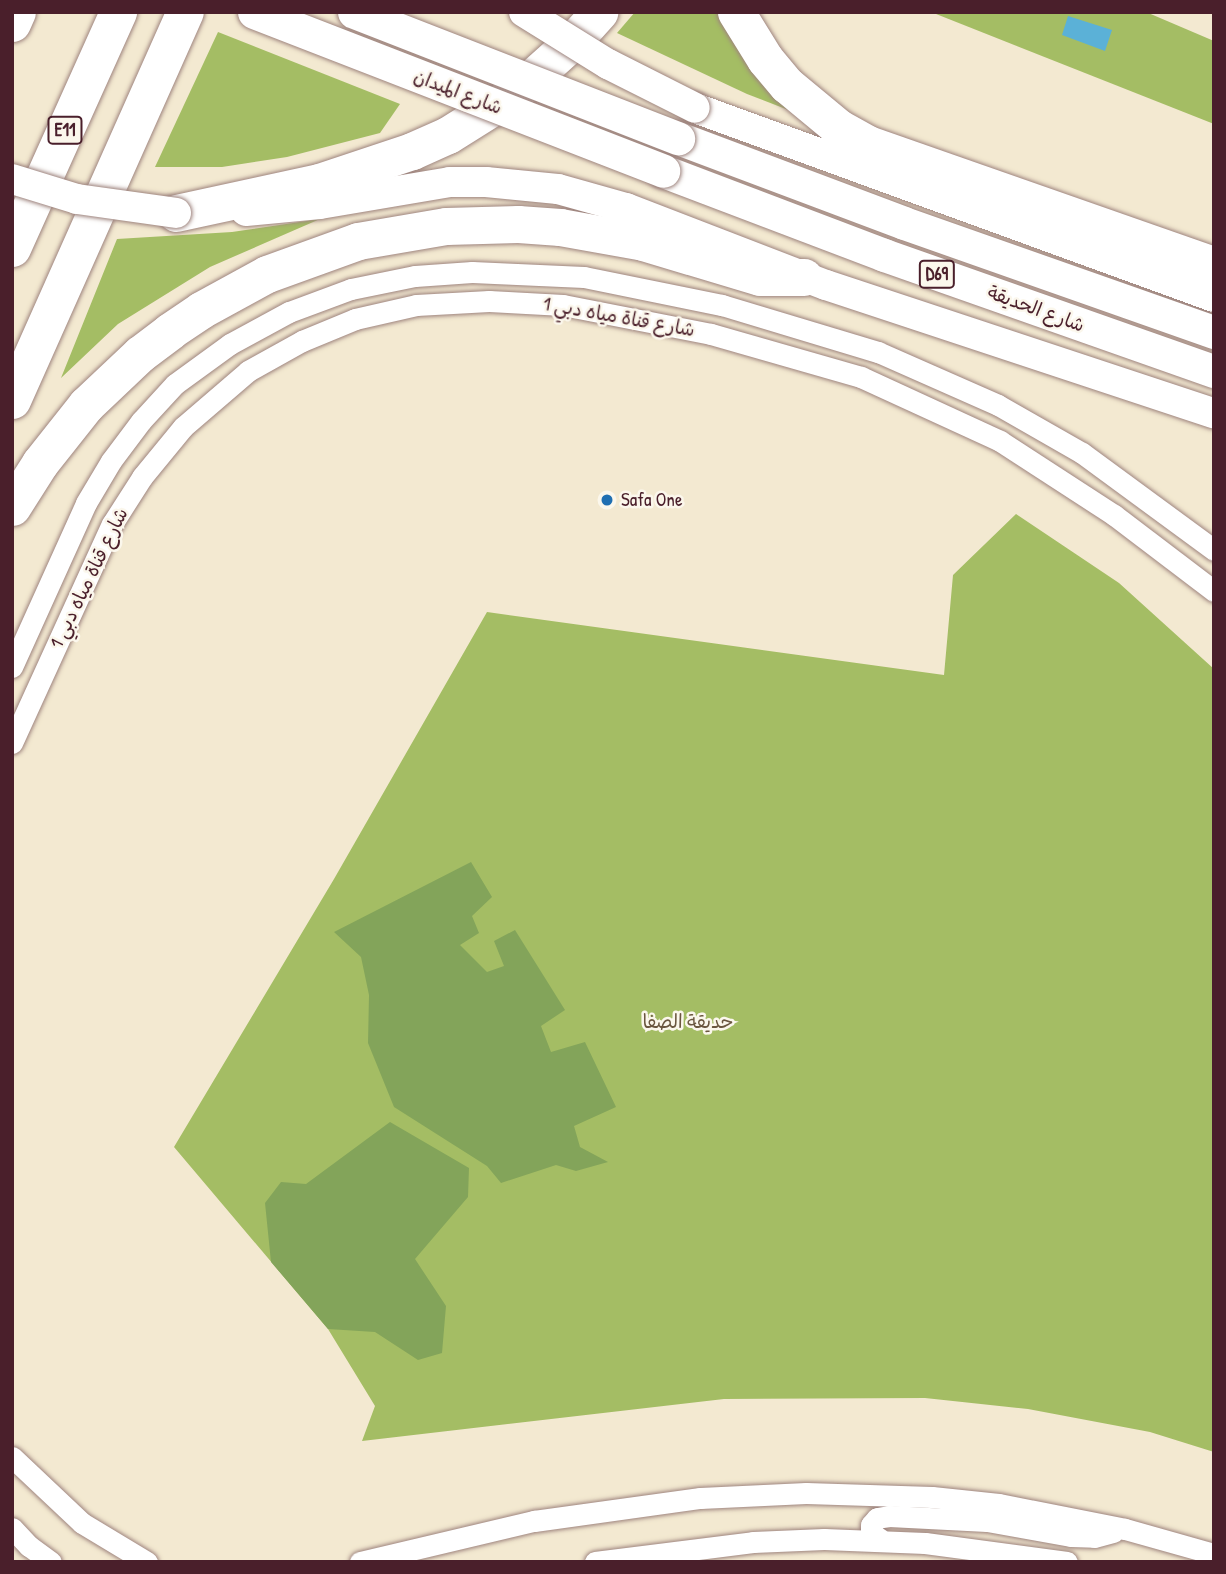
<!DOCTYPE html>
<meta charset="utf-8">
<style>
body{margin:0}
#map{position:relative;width:1226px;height:1574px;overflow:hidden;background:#f3e9d1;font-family:"Patrick Hand","Playpen Sans Arabic",sans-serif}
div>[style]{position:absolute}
.green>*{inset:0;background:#a4bd64}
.forest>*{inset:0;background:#83a45a}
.water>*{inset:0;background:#5bb1d7}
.roads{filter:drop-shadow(0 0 2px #9e847e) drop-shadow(0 0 2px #9e847e)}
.minor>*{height:21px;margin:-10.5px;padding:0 10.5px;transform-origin:10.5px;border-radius:10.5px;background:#fff}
.secondary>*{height:30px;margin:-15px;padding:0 15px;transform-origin:15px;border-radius:15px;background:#fff}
.primary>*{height:33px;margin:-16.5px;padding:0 16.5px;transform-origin:16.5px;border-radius:16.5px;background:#fff}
.motorway>*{height:37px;margin:-18.5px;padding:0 18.5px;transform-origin:18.5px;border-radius:18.5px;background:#fff}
.bridges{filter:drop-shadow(0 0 2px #9e847e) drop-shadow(0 0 2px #9e847e)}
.secondary-bridge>*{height:30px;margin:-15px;padding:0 15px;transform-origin:15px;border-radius:15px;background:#fff}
.primary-bridge>*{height:33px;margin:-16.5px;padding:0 16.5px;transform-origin:16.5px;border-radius:16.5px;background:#fff}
.dots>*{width:19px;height:19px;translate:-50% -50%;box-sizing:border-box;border:4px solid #fbf7ec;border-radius:50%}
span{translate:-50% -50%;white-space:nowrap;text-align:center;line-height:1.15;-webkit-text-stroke:5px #fbf7ec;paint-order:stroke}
.shield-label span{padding:2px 5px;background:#fbf7ec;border:2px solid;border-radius:5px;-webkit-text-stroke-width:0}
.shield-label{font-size:18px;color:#4a1f2b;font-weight:700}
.street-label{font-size:19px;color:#4a1f2b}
.poi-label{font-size:19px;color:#4a1f2b}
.left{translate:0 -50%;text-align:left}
.park-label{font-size:19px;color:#6a563f}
.frame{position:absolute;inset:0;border:14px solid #4a1f2b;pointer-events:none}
</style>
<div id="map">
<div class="green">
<div style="clip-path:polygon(635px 12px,728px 12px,814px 120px,747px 94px,617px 33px)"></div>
<div style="clip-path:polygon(931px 12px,1146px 12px,1214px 41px,1214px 124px)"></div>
<div style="clip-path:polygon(218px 32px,400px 104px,380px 133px,287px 157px,222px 167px,155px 167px)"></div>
<div style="clip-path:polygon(320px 219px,210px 267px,118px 324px,61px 378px,117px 239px,232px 232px)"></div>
<div style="clip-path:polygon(1016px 514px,1119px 583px,1214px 669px,1214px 1452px,1150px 1432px,1028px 1409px,925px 1398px,724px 1399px,362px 1441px,375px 1406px,328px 1329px,174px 1147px,334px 879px,487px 612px,944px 675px,953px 575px)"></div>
</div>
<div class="forest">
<div style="clip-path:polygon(471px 862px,492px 897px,472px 916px,479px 933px,460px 945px,487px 972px,504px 966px,494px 941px,515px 930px,565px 1010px,541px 1026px,551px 1052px,585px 1042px,616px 1107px,574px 1126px,580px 1147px,608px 1162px,576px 1171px,556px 1165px,501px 1183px,487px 1166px,394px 1107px,368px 1043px,369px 995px,361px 957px,334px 932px)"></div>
<div style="clip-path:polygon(390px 1122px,469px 1168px,468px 1197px,415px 1259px,446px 1306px,442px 1353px,418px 1360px,375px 1332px,328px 1329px,271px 1262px,265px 1203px,281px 1182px,306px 1184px)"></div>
</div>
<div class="water">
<div style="clip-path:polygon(1068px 16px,1112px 30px,1105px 51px,1062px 35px)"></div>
</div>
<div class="roads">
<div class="minor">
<div style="left:12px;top:667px;width:180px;rotate:-65.7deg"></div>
<div style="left:86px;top:503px;width:49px;rotate:-59.2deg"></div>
<div style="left:111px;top:461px;width:50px;rotate:-53.1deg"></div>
<div style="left:141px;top:421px;width:50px;rotate:-47.4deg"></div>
<div style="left:175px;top:384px;width:68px;rotate:-36deg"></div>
<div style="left:230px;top:344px;width:67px;rotate:-28.5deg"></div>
<div style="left:289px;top:312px;width:66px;rotate:-20.4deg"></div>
<div style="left:351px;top:289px;width:65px;rotate:-11.5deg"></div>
<div style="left:415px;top:276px;width:57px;rotate:-4deg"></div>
<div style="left:472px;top:272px;width:112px;rotate:2.6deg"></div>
<div style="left:584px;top:277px;width:141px;rotate:11.5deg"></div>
<div style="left:722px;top:305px;width:163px;rotate:16.8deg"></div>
<div style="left:878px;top:352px;width:131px;rotate:23.8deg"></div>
<div style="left:998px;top:405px;width:97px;rotate:29.7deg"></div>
<div style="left:1082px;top:453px;width:164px;rotate:36.3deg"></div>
<div style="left:12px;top:743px;width:241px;rotate:-65.5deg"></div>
<div style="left:112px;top:524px;width:56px;rotate:-57.4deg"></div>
<div style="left:142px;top:477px;width:65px;rotate:-50.6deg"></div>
<div style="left:183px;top:427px;width:86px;rotate:-40.7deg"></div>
<div style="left:248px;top:371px;width:62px;rotate:-29.1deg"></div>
<div style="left:302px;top:341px;width:57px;rotate:-22.5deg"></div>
<div style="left:355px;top:319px;width:63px;rotate:-12.9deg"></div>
<div style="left:416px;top:305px;width:73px;rotate:-3.1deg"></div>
<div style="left:489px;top:301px;width:74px;rotate:3.1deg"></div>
<div style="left:563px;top:305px;width:151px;rotate:11.1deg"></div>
<div style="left:711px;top:334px;width:156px;rotate:16deg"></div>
<div style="left:861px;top:377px;width:153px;rotate:24.7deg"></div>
<div style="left:1000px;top:441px;width:136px;rotate:33deg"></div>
<div style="left:1114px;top:515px;width:126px;rotate:37.2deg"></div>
<div style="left:12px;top:1457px;width:96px;rotate:43.3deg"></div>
<div style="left:82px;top:1523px;width:76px;rotate:31deg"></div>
<div style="left:12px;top:1528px;width:25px;rotate:47deg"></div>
<div style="left:29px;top:1546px;width:27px;rotate:36deg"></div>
<div style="left:880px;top:1539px;width:11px;rotate:-146deg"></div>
<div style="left:871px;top:1533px;width:8px;rotate:-90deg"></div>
<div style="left:871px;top:1525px;width:9px;rotate:-49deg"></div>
<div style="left:877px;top:1518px;width:12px;rotate:-9deg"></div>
<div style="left:889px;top:1516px;width:98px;rotate:2.9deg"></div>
<div style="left:987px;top:1521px;width:85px;rotate:10.1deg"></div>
<div style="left:1071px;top:1536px;width:23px;rotate:2deg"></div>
<div style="left:1094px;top:1537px;width:20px;rotate:-15deg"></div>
<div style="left:360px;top:1562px;width:179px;rotate:-13.3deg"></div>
<div style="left:534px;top:1521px;width:168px;rotate:-7.9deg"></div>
<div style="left:700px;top:1498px;width:106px;rotate:-2.7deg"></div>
<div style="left:806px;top:1493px;width:126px;rotate:1.8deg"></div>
<div style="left:932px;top:1497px;width:67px;rotate:6deg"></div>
<div style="left:999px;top:1504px;width:128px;rotate:11.2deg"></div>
<div style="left:1125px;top:1529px;width:92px;rotate:15.7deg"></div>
<div style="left:595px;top:1562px;width:159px;rotate:-7.2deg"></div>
<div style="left:753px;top:1542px;width:71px;rotate:-2.4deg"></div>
<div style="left:824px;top:1539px;width:101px;rotate:2.3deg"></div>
<div style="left:925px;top:1543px;width:143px;rotate:7.6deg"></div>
</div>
<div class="secondary">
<div style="left:695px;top:108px;width:552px;rotate:20.01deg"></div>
<div style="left:246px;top:211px;width:74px;rotate:-5.4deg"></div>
<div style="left:320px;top:204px;width:132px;rotate:-9.6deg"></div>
<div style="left:450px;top:182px;width:36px"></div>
<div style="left:486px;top:182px;width:72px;rotate:5.6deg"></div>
<div style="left:558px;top:189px;width:71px;rotate:15.6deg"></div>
<div style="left:626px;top:208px;width:214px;rotate:21.1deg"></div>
<div style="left:826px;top:285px;width:409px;rotate:18.3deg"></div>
</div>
<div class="primary">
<div style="left:678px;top:138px;width:241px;rotate:20.6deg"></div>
<div style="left:904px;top:223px;width:329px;rotate:19.4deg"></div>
<div style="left:663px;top:171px;width:236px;rotate:20.8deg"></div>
<div style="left:884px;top:255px;width:350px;rotate:19.4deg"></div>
</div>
<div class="motorway">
<div style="left:736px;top:12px;width:55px;rotate:58.3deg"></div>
<div style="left:765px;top:59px;width:34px;rotate:50deg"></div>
<div style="left:787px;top:85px;width:67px;rotate:39.6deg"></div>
<div style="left:839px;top:128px;width:33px;rotate:29deg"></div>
<div style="left:868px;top:144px;width:367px;rotate:19.3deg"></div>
<div style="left:12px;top:23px;width:12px;rotate:-66deg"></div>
<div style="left:176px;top:213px;width:146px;rotate:-12.2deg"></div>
<div style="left:319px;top:182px;width:98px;rotate:-18.4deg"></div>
<div style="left:412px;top:151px;width:39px;rotate:-24deg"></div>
<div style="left:448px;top:135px;width:79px;rotate:-32.1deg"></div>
<div style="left:515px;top:93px;width:79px;rotate:-41.9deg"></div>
<div style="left:574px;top:40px;width:38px;rotate:-48deg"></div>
<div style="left:12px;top:248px;width:259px;rotate:-65.8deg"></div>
<div style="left:12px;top:400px;width:425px;rotate:-66deg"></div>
<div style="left:12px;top:507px;width:52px;rotate:-57.5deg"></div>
<div style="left:40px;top:463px;width:74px;rotate:-51.6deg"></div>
<div style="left:86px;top:405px;width:74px;rotate:-43.4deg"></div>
<div style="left:140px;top:354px;width:38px;rotate:-37deg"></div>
<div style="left:170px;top:331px;width:37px;rotate:-34deg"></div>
<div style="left:201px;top:310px;width:75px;rotate:-28.6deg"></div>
<div style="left:267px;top:274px;width:97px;rotate:-19.9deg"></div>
<div style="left:358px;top:241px;width:89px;rotate:-9.7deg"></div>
<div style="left:446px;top:226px;width:72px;rotate:-1.6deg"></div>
<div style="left:518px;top:224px;width:42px;rotate:4.1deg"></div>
<div style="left:560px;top:227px;width:84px;rotate:10.2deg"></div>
<div style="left:643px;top:242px;width:122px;rotate:16.7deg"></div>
<div style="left:760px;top:277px;width:44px"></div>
</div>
</div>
<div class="bridges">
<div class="secondary-bridge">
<div style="left:524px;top:12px;width:99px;rotate:31.8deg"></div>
<div style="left:608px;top:64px;width:97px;rotate:26.8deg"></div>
<div style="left:12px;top:179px;width:68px;rotate:17.1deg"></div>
<div style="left:77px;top:199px;width:100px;rotate:8deg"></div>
</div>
<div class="primary-bridge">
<div style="left:254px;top:12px;width:439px;rotate:21.2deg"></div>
<div style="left:354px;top:12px;width:348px;rotate:21.3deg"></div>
</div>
</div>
<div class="dots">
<div style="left:607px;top:500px;background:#1f6fb2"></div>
</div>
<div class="shield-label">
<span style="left:65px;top:130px">E11</span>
<span style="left:937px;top:274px">D69</span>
</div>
<div class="street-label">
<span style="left:458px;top:92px;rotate:21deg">شارع الميدان</span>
<span style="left:1036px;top:309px;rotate:20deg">شارع الحديقة</span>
<span style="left:619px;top:317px;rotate:10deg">شارع قناة مياه دبي 1</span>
<span style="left:89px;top:578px;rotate:-64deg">شارع قناة مياه دبي 1</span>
</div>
<div class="poi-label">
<span class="left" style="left:621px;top:500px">Safa One</span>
</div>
<div class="park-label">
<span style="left:688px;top:1022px">حديقة الصفا</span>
</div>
<div class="frame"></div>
</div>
